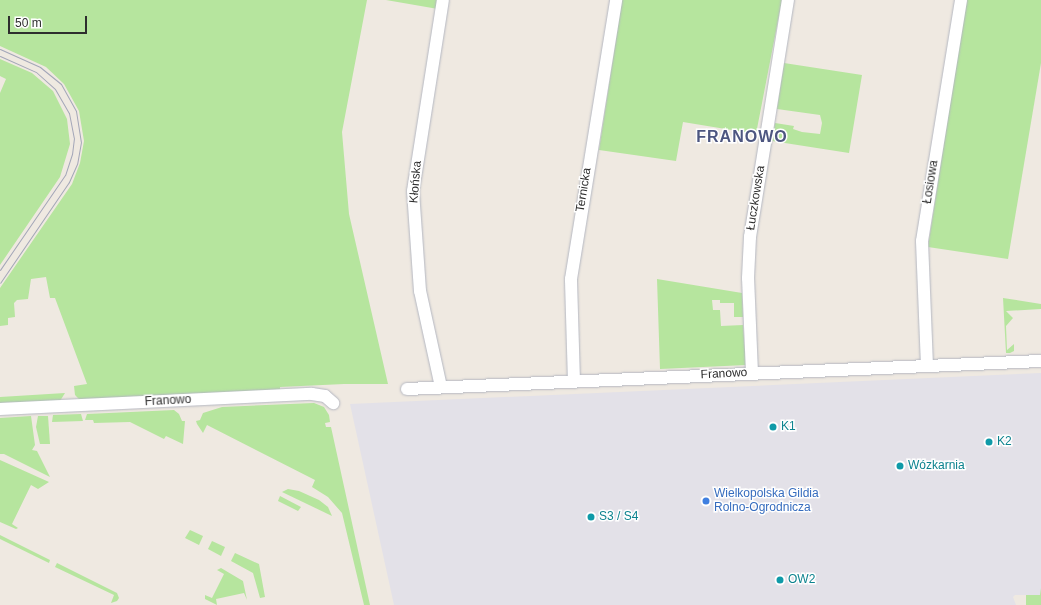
<!DOCTYPE html>
<meta charset="utf-8">
<style>
body{margin:0}
#map{position:relative;width:1041px;height:605px;overflow:hidden;background:#efe9e1;font-family:Helvetica,sans-serif}
div>[style]{position:absolute}
.industrial>*{inset:0;background:#e3e1e8}
.green>*{inset:0;background:#b6e59e}
.roads{filter:drop-shadow(0 0 1px #b4b7c1) drop-shadow(0 0 1px #b4b7c1)}
.minor>*{height:12px;margin:-6px;padding:0 6px;transform-origin:6px;border-radius:6px;background:#fff}
.tram>*{height:1px;margin:-0.5px;padding:0 0.5px;transform-origin:0.5px;border-radius:0.5px;background:#a3a6b8}
.dots>*{width:11px;height:11px;translate:-50% -50%;box-sizing:border-box;border:2px solid #fff;border-radius:50%}
span{translate:-50% -50%;white-space:nowrap;text-align:center;line-height:1.15;-webkit-text-stroke:3px #fff;paint-order:stroke}
.street-label{font-size:12px;color:#2e2e2e}
.culture-label{font-size:12px;color:#0d838f}
.left{translate:0 -50%;text-align:left}
.shop-label{font-size:12px;color:#366cbe}
.district-label{font-size:16px;color:#4d5680;font-weight:700;letter-spacing:1px}
.scale{position:absolute;left:8px;top:16px;width:79px;height:18px;box-sizing:border-box;border:2px solid #2e2e2e;border-top:0;padding-left:5px;font-size:12px;line-height:14px;white-space:nowrap;color:#2e2e2e;-webkit-text-stroke:3px #fff;paint-order:stroke}
</style>
<div id="map">
<div class="industrial">
<div style="clip-path:polygon(1041px 373px,1041px 603px,1026px 595px,1015px 595px,1013px 597px,1016px 605px,394px 605px,350px 404px)"></div>
</div>
<div class="green">
<div style="clip-path:polygon(0 0,367px 0,342px 132px,349px 214px,388px 384px,344px 384px,280px 387px,280px 390px,80px 400px,75px 395px,74px 386px,87px 384px,55px 298px,50px 298px,46px 277px,31px 279px,28px 299px,17px 300px,14px 303px,15px 317px,8px 318px,8px 325px,0 326px,0 288px,72px 184px,80px 163px,84px 141px,79px 111px,64px 84px,46px 67px,0 46px)"></div>
<div style="clip-path:polygon(386px 0,439px 0,438px 9px)"></div>
<div style="clip-path:polygon(622px 0,782px 0,756px 134px,683px 122px,676px 161px,599px 150px)"></div>
<div style="clip-path:polygon(966px 0,1041px 0,1041px 63px,1008px 259px,928px 247px)"></div>
<div style="clip-path:polygon(0 59px,32px 73px,53px 91px,67px 119px,70px 144px,60px 177px,0 265px,0 93px,6px 79px,0 76px)"></div>
<div style="clip-path:polygon(784px 63px,862px 75px,849px 153px,772px 141px,775px 123px,794px 126px,793px 129px,802px 132px,820px 134px,822px 123px,820px 115px,777px 109px)"></div>
<div style="clip-path:polygon(657px 279px,742px 293px,743px 317px,734px 317px,734px 303px,720px 303px,720px 300px,712px 300px,713px 310px,720px 310px,721px 326px,743px 325px,746px 365px,660px 369px)"></div>
<div style="clip-path:polygon(1003px 298px,1041px 304px,1041px 309px,1006px 311px,1013px 318px,1006px 326px,1007px 350px,1014px 344px,1014px 351px,1010px 353px,1006px 353px)"></div>
<div style="clip-path:polygon(65px 393px,60px 401px,0 403px,0 397px)"></div>
<div style="clip-path:polygon(314px 403px,324px 407px,329px 415px,330px 422px,325px 423px,326px 427px,331px 427px,370px 605px,364px 605px,342px 513px,328px 497px,312px 487px,315px 480px,207px 425px,203px 433px,197px 424px,196px 421px,200px 420px,203px 413px,222px 407px)"></div>
<div style="clip-path:polygon(174px 410px,179px 414px,182px 421px,185px 421px,183px 444px,166px 436px,164px 439px,130px 422px,94px 423px,93px 420px,85px 420px,87px 414px)"></div>
<div style="clip-path:polygon(81px 414px,83px 421px,52px 422px,53px 415px)"></div>
<div style="clip-path:polygon(31px 416px,35px 445px,32px 450px,37px 451px,50px 477px,4px 454px,0 454px,0 418px)"></div>
<div style="clip-path:polygon(38px 416px,48px 416px,50px 444px,40px 444px,36px 427px)"></div>
<div style="clip-path:polygon(0 460px,49px 482px,38px 489px,31px 485px,12px 524px,18px 528px,16px 529px,0 522px)"></div>
<div style="clip-path:polygon(288px 489px,299px 491px,319px 500px,328px 507px,332px 516px,282px 492px)"></div>
<div style="clip-path:polygon(280px 496px,301px 507px,298px 511px,278px 501px)"></div>
<div style="clip-path:polygon(190px 530px,203px 536px,199px 545px,185px 538px)"></div>
<div style="clip-path:polygon(0 535px,50px 560px,49px 563px,0 539px)"></div>
<div style="clip-path:polygon(212px 541px,225px 547px,221px 556px,208px 549px)"></div>
<div style="clip-path:polygon(235px 553px,259px 564px,265px 597px,260px 598px,253px 573px,231px 561px)"></div>
<div style="clip-path:polygon(57px 563px,117px 593px,119px 598px,117px 601px,111px 603px,114px 595px,55px 567px)"></div>
<div style="clip-path:polygon(221px 568px,243px 581px,247px 600px,244px 593px,216px 599px,217px 605px,205px 599px,205px 595px,212px 598px,224px 574px,217px 570px)"></div>
<div style="clip-path:polygon(1041px 588px,1041px 605px,1026px 605px,1026px 595px,1040px 595px)"></div>
</div>
<div class="roads">
<div class="minor">
<div style="left:927px;top:366px;width:125px;rotate:-92.3deg"></div>
<div style="left:922px;top:241px;width:244px;rotate:-80.8deg"></div>
<div style="left:752px;top:373px;width:95px;rotate:-92.4deg"></div>
<div style="left:748px;top:278px;width:41px;rotate:-87.2deg"></div>
<div style="left:750px;top:237px;width:240px;rotate:-80.9deg"></div>
<div style="left:574px;top:382px;width:103px;rotate:-91.7deg"></div>
<div style="left:571px;top:279px;width:283px;rotate:-80.8deg"></div>
<div style="left:441px;top:387px;width:98px;rotate:-102.3deg"></div>
<div style="left:420px;top:291px;width:100px;rotate:-94deg"></div>
<div style="left:413px;top:191px;width:193px;rotate:-81.1deg"></div>
<div style="left:407px;top:389px;width:635px;rotate:-2.53deg"></div>
<div style="left:0;top:409px;width:312px;rotate:-2.8deg"></div>
<div style="left:312px;top:394px;width:13px;rotate:9deg"></div>
<div style="left:325px;top:396px;width:11px;rotate:41deg"></div>
</div>
</div>
<div class="tram">
<div style="left:0;top:49px;width:44px;rotate:24.2deg"></div>
<div style="left:40px;top:67px;width:27px;rotate:39deg"></div>
<div style="left:61px;top:84px;width:31px;rotate:61deg"></div>
<div style="left:76px;top:111px;width:31px;rotate:81deg"></div>
<div style="left:81px;top:142px;width:22px;rotate:100deg"></div>
<div style="left:77px;top:164px;width:20px;rotate:114deg"></div>
<div style="left:69px;top:182px;width:122px;rotate:124.3deg"></div>
<div style="left:0;top:56px;width:39px;rotate:24deg"></div>
<div style="left:36px;top:72px;width:25px;rotate:42deg"></div>
<div style="left:55px;top:89px;width:28px;rotate:60deg"></div>
<div style="left:69px;top:113px;width:25px;rotate:79deg"></div>
<div style="left:74px;top:138px;width:16px;rotate:97deg"></div>
<div style="left:72px;top:154px;width:22px;rotate:108deg"></div>
<div style="left:65px;top:175px;width:115px;rotate:124.4deg"></div>
</div>
<div class="dots">
<div style="left:773px;top:427px;background:#0f9aa8"></div>
<div style="left:989px;top:442px;background:#0f9aa8"></div>
<div style="left:900px;top:466px;background:#0f9aa8"></div>
<div style="left:706px;top:501px;background:#3f7fe0"></div>
<div style="left:591px;top:517px;background:#0f9aa8"></div>
<div style="left:780px;top:580px;background:#0f9aa8"></div>
</div>
<div class="street-label">
<span style="left:416px;top:182px;rotate:-85deg">Kłońska</span>
<span style="left:931px;top:182px;rotate:-81deg">Łosiowa</span>
<span style="left:584px;top:190px;rotate:-81deg">Ternicka</span>
<span style="left:756px;top:198px;rotate:-81deg">Łuczkowska</span>
<span style="left:724px;top:374px;rotate:-3deg">Franowo</span>
<span style="left:168px;top:401px;rotate:-3deg">Franowo</span>
</div>
<div class="culture-label">
<span class="left" style="left:781px;top:427px">K1</span>
<span class="left" style="left:997px;top:442px">K2</span>
<span class="left" style="left:908px;top:466px">Wózkarnia</span>
<span class="left" style="left:599px;top:517px">S3 / S4</span>
<span class="left" style="left:788px;top:580px">OW2</span>
</div>
<div class="shop-label">
<span class="left" style="left:714px;top:501px">Wielkopolska Gildia<br>Rolno-Ogrodnicza</span>
</div>
<div class="district-label">
<span style="left:742px;top:137px">FRANOWO</span>
</div>
<div class="scale">50 m</div>
</div>
